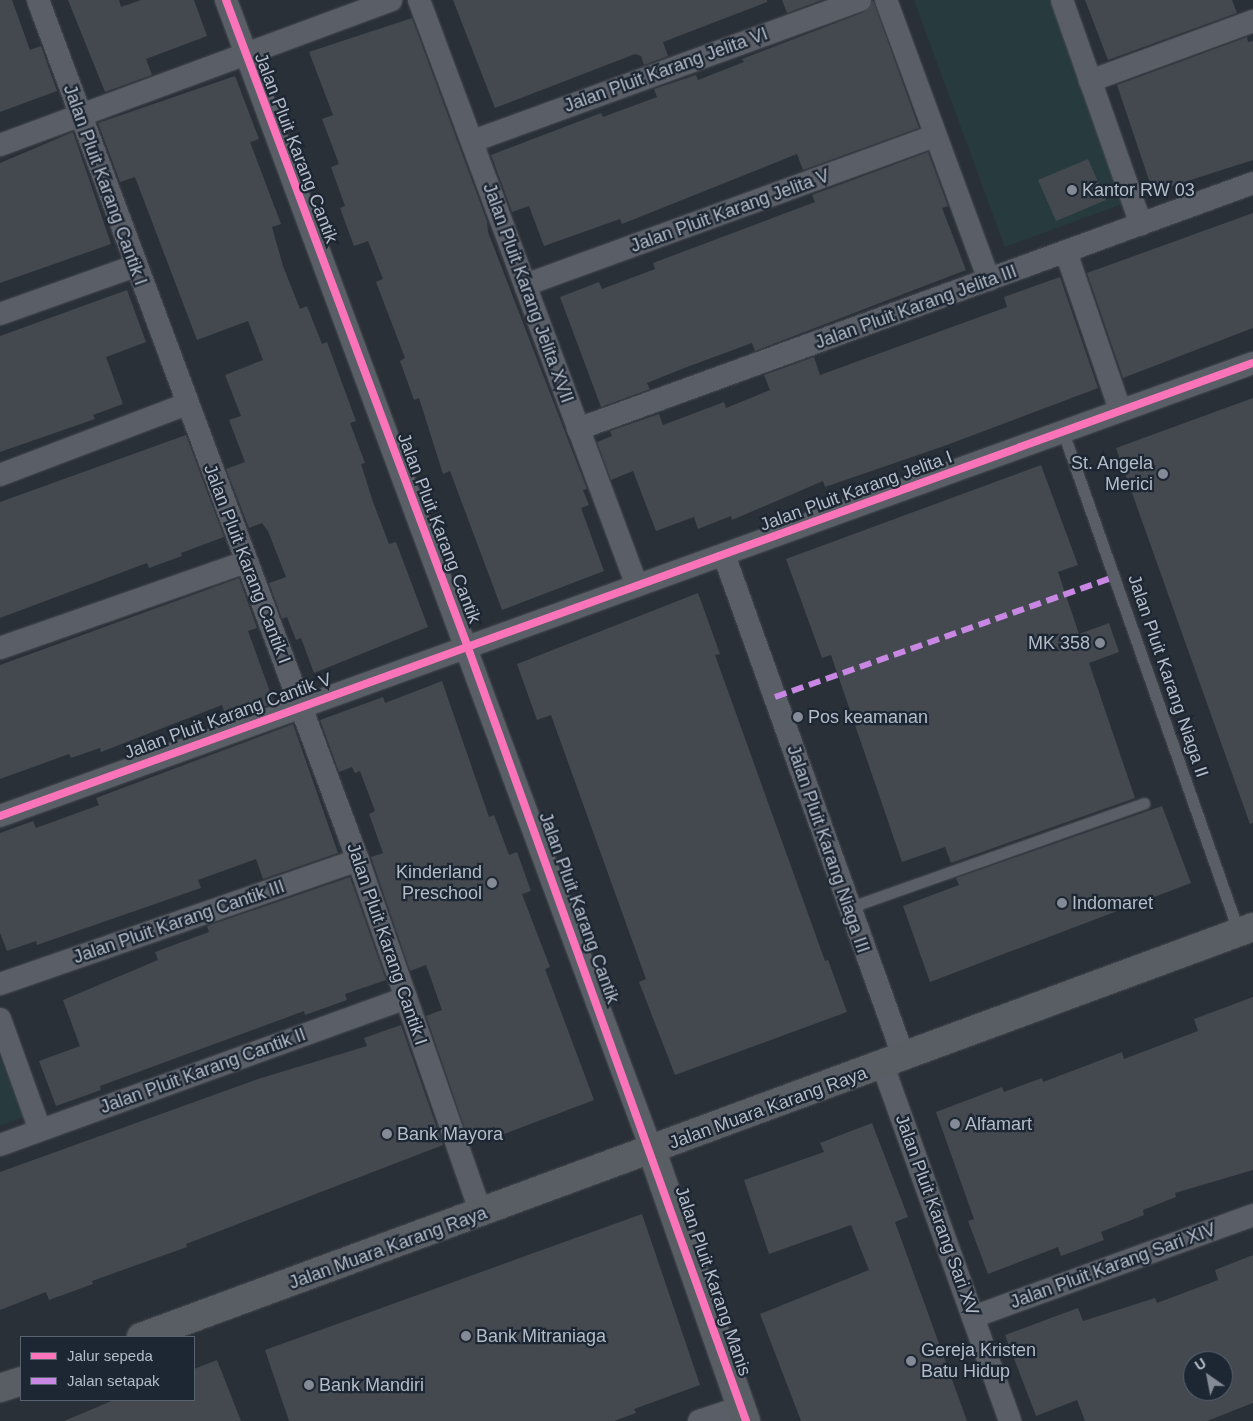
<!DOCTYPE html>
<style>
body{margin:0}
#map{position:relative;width:1253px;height:1421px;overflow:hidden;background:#2a3038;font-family:Arial,sans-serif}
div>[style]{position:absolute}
.green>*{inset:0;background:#273a3e}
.building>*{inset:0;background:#444950}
.roads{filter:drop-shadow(0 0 1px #484c53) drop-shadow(0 0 1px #484c53)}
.lane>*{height:11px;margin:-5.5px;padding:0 5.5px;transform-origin:5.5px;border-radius:5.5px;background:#5a5e66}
.street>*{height:22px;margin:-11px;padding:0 11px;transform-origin:11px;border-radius:11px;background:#5a5e66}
.secondary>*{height:28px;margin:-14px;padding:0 14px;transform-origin:14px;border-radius:14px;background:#595d64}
.quiet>*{height:6px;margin-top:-3px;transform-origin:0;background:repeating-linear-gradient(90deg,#c787e3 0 12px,transparent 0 18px)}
.cycleway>*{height:8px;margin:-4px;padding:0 4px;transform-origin:4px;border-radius:4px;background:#fb73b8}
.dots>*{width:14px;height:14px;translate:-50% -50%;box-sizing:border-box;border:2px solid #1d2633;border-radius:50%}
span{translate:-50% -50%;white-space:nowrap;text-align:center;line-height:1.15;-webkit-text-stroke:4.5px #1d2633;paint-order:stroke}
.street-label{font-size:18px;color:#b4bcc9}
.poi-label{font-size:18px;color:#b4bcc9}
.left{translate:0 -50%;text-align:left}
.right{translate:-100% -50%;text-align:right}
.legend{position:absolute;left:20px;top:1336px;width:175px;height:65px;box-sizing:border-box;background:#1d2633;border:1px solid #59626f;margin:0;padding:6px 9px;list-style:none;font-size:15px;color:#b4bcc9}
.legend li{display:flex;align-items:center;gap:10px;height:25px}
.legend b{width:25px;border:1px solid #59626f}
.north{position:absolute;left:1183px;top:1351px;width:50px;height:50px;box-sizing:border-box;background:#1d2633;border:1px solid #59626f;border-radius:50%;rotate:327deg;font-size:14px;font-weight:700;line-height:20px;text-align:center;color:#b4bcc9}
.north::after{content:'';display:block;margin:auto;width:18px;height:22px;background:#848b96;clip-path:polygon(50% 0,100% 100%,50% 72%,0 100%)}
</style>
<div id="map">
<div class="green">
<div style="clip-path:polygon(914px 0,1052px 0,1127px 202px,1005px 247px)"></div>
<div style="clip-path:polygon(0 1057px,23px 1117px,0 1126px)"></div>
</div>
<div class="building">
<div style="clip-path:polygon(0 0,12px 0,30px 50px,41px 46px,57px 91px,0 112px)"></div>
<div style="clip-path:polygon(68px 0,119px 0,121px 7px,141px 0,194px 0,207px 36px,146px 59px,152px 75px,105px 92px)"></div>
<div style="clip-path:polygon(453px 0,767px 0,767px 2px,663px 42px,668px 56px,644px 65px,641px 56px,635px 54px,495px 108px)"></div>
<div style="clip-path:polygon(782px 0,822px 0,787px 13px)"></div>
<div style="clip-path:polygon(873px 0,919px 128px,803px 170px,797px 154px,622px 224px,620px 219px,544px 246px,529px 206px,512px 212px,491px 155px,601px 113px,603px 117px,657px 97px,654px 89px,696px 75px,698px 80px,744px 62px,742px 59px,864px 12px)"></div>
<div style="clip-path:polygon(1085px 0,1232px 0,1237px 13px,1108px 60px)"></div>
<div style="clip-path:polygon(412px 18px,487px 221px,488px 232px,587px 489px,583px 490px,589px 505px,581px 508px,604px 571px,502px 610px,450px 471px,443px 474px,419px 398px,414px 400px,400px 361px,405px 358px,376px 282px,383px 279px,368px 241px,354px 246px,340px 208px,345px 206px,331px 167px,339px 164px,322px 119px,333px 115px,309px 52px)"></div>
<div style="clip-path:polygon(1247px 37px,1248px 42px,1253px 41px,1253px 160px,1153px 192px,1117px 85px)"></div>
<div style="clip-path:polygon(235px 76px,259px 139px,250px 142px,281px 224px,272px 227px,283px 266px,300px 309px,307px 306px,322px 344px,327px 342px,356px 421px,350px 423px,365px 463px,361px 464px,373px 502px,389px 544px,396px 542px,428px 627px,314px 673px,301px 638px,296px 640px,287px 617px,282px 619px,269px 583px,286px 577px,268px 531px,262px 523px,249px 528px,226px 469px,245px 462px,229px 420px,241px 416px,225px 375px,263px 360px,248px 321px,197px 340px,135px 177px,120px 182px,98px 123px)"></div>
<div style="clip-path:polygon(73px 132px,111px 244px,0 283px,0 163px)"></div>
<div style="clip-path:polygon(928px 152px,948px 206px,942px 208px,966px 270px,755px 351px,752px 343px,687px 367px,647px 383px,650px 389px,601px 407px,560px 297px,599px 282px,602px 289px,655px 269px,653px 263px,815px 202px,812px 195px)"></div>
<div style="clip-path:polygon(1088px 159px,1106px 200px,1056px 221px,1038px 180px)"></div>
<div style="clip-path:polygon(1253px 213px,1253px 328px,1123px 378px,1087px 273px)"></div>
<div style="clip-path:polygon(1060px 277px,1098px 388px,944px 446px,825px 487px,823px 481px,732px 520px,731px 516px,698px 529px,694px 517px,656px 531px,633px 471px,611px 480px,597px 442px,612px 436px,610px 431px,659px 414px,663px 425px,724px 402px,726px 408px,770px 390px,764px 375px,814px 357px,820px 375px,1007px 307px,1004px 297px)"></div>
<div style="clip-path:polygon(127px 290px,146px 342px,106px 357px,123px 404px,93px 415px,95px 419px,0 452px,0 336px)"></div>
<div style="clip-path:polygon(1253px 398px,1253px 823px,1250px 824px,1116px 448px)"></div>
<div style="clip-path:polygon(186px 435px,224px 537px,181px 553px,182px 556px,149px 568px,147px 563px,0 618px,0 502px)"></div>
<div style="clip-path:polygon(1041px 465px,1078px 565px,1058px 572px,1079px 634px,1109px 623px,1119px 652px,1089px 663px,1135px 798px,951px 863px,945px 847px,902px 862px,831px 655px,822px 658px,786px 559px)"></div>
<div style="clip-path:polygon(239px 578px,257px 628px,248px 631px,274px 703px,227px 720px,222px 705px,101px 752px,100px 748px,71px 758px,69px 754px,0 779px,0 665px)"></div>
<div style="clip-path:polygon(698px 593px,720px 654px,715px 655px,825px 961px,828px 960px,847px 1012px,675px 1075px,639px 982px,646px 979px,551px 715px,537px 720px,517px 664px)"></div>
<div style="clip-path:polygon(442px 681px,489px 817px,494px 815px,509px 855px,517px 852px,531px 891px,522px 894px,550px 967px,545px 969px,594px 1100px,483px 1142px,479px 1131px,467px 1135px,426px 1016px,442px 1010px,426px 965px,410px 971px,371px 857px,383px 853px,369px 814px,375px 811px,360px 771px,355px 773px,352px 767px,339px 772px,320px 720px,383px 697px,385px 703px)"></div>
<div style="clip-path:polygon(293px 724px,338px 853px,263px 879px,256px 859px,198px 880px,201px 888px,37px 945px,36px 941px,7px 951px,0 933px,0 833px,33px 821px,36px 828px,99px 805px,96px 798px)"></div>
<div style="clip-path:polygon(1162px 806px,1191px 883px,930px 982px,903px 906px,959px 885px,956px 878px)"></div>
<div style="clip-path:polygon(350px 877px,386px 980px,345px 994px,347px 1000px,305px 1015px,304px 1011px,100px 1086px,101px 1090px,56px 1106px,39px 1061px,80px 1046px,63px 1000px,158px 960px,155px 952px,209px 932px,207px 926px)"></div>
<div style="clip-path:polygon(1253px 997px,1253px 1170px,1175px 1193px,1176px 1197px,1143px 1210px,1144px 1215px,1101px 1232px,1104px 1240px,1061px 1256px,1058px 1247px,988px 1274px,968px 1221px,974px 1219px,936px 1112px,1002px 1087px,1004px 1092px,1042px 1078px,1043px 1082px,1122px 1052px,1124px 1059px,1198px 1031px,1194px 1019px)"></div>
<div style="clip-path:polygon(401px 1025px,443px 1145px,186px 1244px,187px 1247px,92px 1281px,93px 1284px,49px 1300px,46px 1292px,0 1310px,0 1172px,258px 1079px,367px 1046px,364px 1038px)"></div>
<div style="clip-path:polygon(872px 1123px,908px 1217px,895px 1222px,967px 1421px,801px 1421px,760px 1314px,869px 1270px,851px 1225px,769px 1254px,744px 1180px,824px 1152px,820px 1143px)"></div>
<div style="clip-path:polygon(642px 1214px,700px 1385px,634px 1409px,636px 1413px,614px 1421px,289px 1421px,265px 1350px)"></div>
<div style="clip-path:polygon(evenodd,1253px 1255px,1253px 1403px,1207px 1421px,1085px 1421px,1077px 1400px,1036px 1416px,1005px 1335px,1078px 1308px,1083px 1321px,1155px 1298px,1157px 1303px,1218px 1280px,1215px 1270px,1253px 1255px,1193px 1361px,1223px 1361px,1223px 1391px,1193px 1391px,1193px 1361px)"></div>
<div style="clip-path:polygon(217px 1360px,241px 1421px,64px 1421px,114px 1400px,194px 1400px,194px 1369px)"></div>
</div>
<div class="roads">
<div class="lane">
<div style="left:1063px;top:432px;width:531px;rotate:70.64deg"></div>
<div style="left:848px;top:908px;width:314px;rotate:-19.5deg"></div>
</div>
<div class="street">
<div style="left:38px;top:0;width:918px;rotate:69.59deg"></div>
<div style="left:358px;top:860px;width:375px;rotate:70.8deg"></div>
<div style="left:226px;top:0;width:1227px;rotate:69.69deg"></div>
<div style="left:419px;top:0;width:625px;rotate:69.59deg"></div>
<div style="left:886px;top:0;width:298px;rotate:69.8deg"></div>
<div style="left:1062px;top:0;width:238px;rotate:70.6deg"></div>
<div style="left:1090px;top:81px;width:174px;rotate:-20.2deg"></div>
<div style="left:473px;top:141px;width:412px;rotate:-20deg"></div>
<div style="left:0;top:145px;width:417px;rotate:-20.3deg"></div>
<div style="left:1066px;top:252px;width:167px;rotate:71.1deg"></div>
<div style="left:525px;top:285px;width:436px;rotate:-20deg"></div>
<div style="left:0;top:314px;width:143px;rotate:-19.6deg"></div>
<div style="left:578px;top:429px;width:718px;rotate:-20.02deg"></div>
<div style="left:0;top:475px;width:200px;rotate:-20.8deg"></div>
<div style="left:724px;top:555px;width:534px;rotate:70.31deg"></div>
<div style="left:0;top:648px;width:260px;rotate:-19.3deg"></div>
<div style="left:0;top:816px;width:1332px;rotate:-19.88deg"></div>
<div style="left:0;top:984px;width:379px;rotate:-19.1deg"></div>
<div style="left:0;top:1019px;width:118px;rotate:70.2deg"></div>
<div style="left:883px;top:1066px;width:377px;rotate:70.3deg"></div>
<div style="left:0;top:1145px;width:432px;rotate:-19.9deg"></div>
<div style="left:973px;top:1317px;width:298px;rotate:-20deg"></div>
<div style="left:699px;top:1421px;width:44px;rotate:-18.4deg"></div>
</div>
<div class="secondary">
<div style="left:652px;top:1151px;width:286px;rotate:70.8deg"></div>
<div style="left:141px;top:1337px;width:1185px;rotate:-20.24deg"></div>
<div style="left:0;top:1388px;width:22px;rotate:-18deg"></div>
</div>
</div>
<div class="quiet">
<div style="left:775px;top:697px;width:360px;rotate:-19.5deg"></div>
</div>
<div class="cycleway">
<div style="left:226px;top:0;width:689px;rotate:69.51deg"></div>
<div style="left:467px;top:645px;width:825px;rotate:70.22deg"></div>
<div style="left:0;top:816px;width:1332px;rotate:-19.88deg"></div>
</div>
<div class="dots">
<div style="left:1072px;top:190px;background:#848b96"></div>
<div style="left:1163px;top:474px;background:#848b96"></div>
<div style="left:1100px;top:643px;background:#848b96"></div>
<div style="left:798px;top:717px;background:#848b96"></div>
<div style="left:492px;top:883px;background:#848b96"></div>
<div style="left:1062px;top:903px;background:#848b96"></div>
<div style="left:955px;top:1124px;background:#848b96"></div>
<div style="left:387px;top:1134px;background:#848b96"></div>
<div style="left:466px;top:1336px;background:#848b96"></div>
<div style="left:911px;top:1361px;background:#848b96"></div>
<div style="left:309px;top:1385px;background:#848b96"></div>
</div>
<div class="street-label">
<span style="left:666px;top:70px;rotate:-20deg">Jalan Pluit Karang Jelita VI</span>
<span style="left:296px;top:148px;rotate:69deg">Jalan Pluit Karang Cantik</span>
<span style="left:105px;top:185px;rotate:70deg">Jalan Pluit Karang Cantik I</span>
<span style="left:730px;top:211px;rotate:-20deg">Jalan Pluit Karang Jelita V</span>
<span style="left:528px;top:293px;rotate:70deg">Jalan Pluit Karang Jelita XVII</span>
<span style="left:916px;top:307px;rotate:-20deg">Jalan Pluit Karang Jelita III</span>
<span style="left:856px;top:491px;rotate:-20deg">Jalan Pluit Karang Jelita I</span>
<span style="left:439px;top:528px;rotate:69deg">Jalan Pluit Karang Cantik</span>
<span style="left:247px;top:564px;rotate:69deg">Jalan Pluit Karang Cantik I</span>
<span style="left:1168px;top:676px;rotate:71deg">Jalan Pluit Karang Niaga II</span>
<span style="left:228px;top:716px;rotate:-20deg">Jalan Pluit Karang Cantik V</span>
<span style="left:828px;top:849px;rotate:71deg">Jalan Pluit Karang Niaga III</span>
<span style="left:579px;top:908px;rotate:70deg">Jalan Pluit Karang Cantik</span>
<span style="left:179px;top:922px;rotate:-19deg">Jalan Pluit Karang Cantik III</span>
<span style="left:387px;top:944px;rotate:71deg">Jalan Pluit Karang Cantik I</span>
<span style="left:203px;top:1071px;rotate:-20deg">Jalan Pluit Karang Cantik II</span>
<span style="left:768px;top:1108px;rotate:-20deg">Jalan Muara Karang Raya</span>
<span style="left:937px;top:1215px;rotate:70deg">Jalan Pluit Karang Sari XV</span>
<span style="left:388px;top:1248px;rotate:-20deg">Jalan Muara Karang Raya</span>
<span style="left:1113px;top:1266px;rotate:-20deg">Jalan Pluit Karang Sari XIV</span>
<span style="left:713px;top:1281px;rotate:71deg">Jalan Pluit Karang Manis</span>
</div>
<div class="poi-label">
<span class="left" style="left:1082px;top:190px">Kantor RW 03</span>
<span class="right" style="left:1153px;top:474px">St. Angela<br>Merici</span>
<span class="right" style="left:1090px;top:643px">MK 358</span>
<span class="left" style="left:808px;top:717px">Pos keamanan</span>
<span class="right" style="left:482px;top:883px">Kinderland<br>Preschool</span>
<span class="left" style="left:1072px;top:903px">Indomaret</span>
<span class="left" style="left:965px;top:1124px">Alfamart</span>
<span class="left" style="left:397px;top:1134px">Bank Mayora</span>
<span class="left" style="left:476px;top:1336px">Bank Mitraniaga</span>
<span class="left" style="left:921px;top:1361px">Gereja Kristen<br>Batu Hidup</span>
<span class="left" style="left:319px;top:1385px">Bank Mandiri</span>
</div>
<ul class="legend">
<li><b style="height:6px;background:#fb73b8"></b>Jalur sepeda</li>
<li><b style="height:6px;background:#c787e3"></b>Jalan setapak</li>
</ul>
<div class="north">U</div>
</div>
